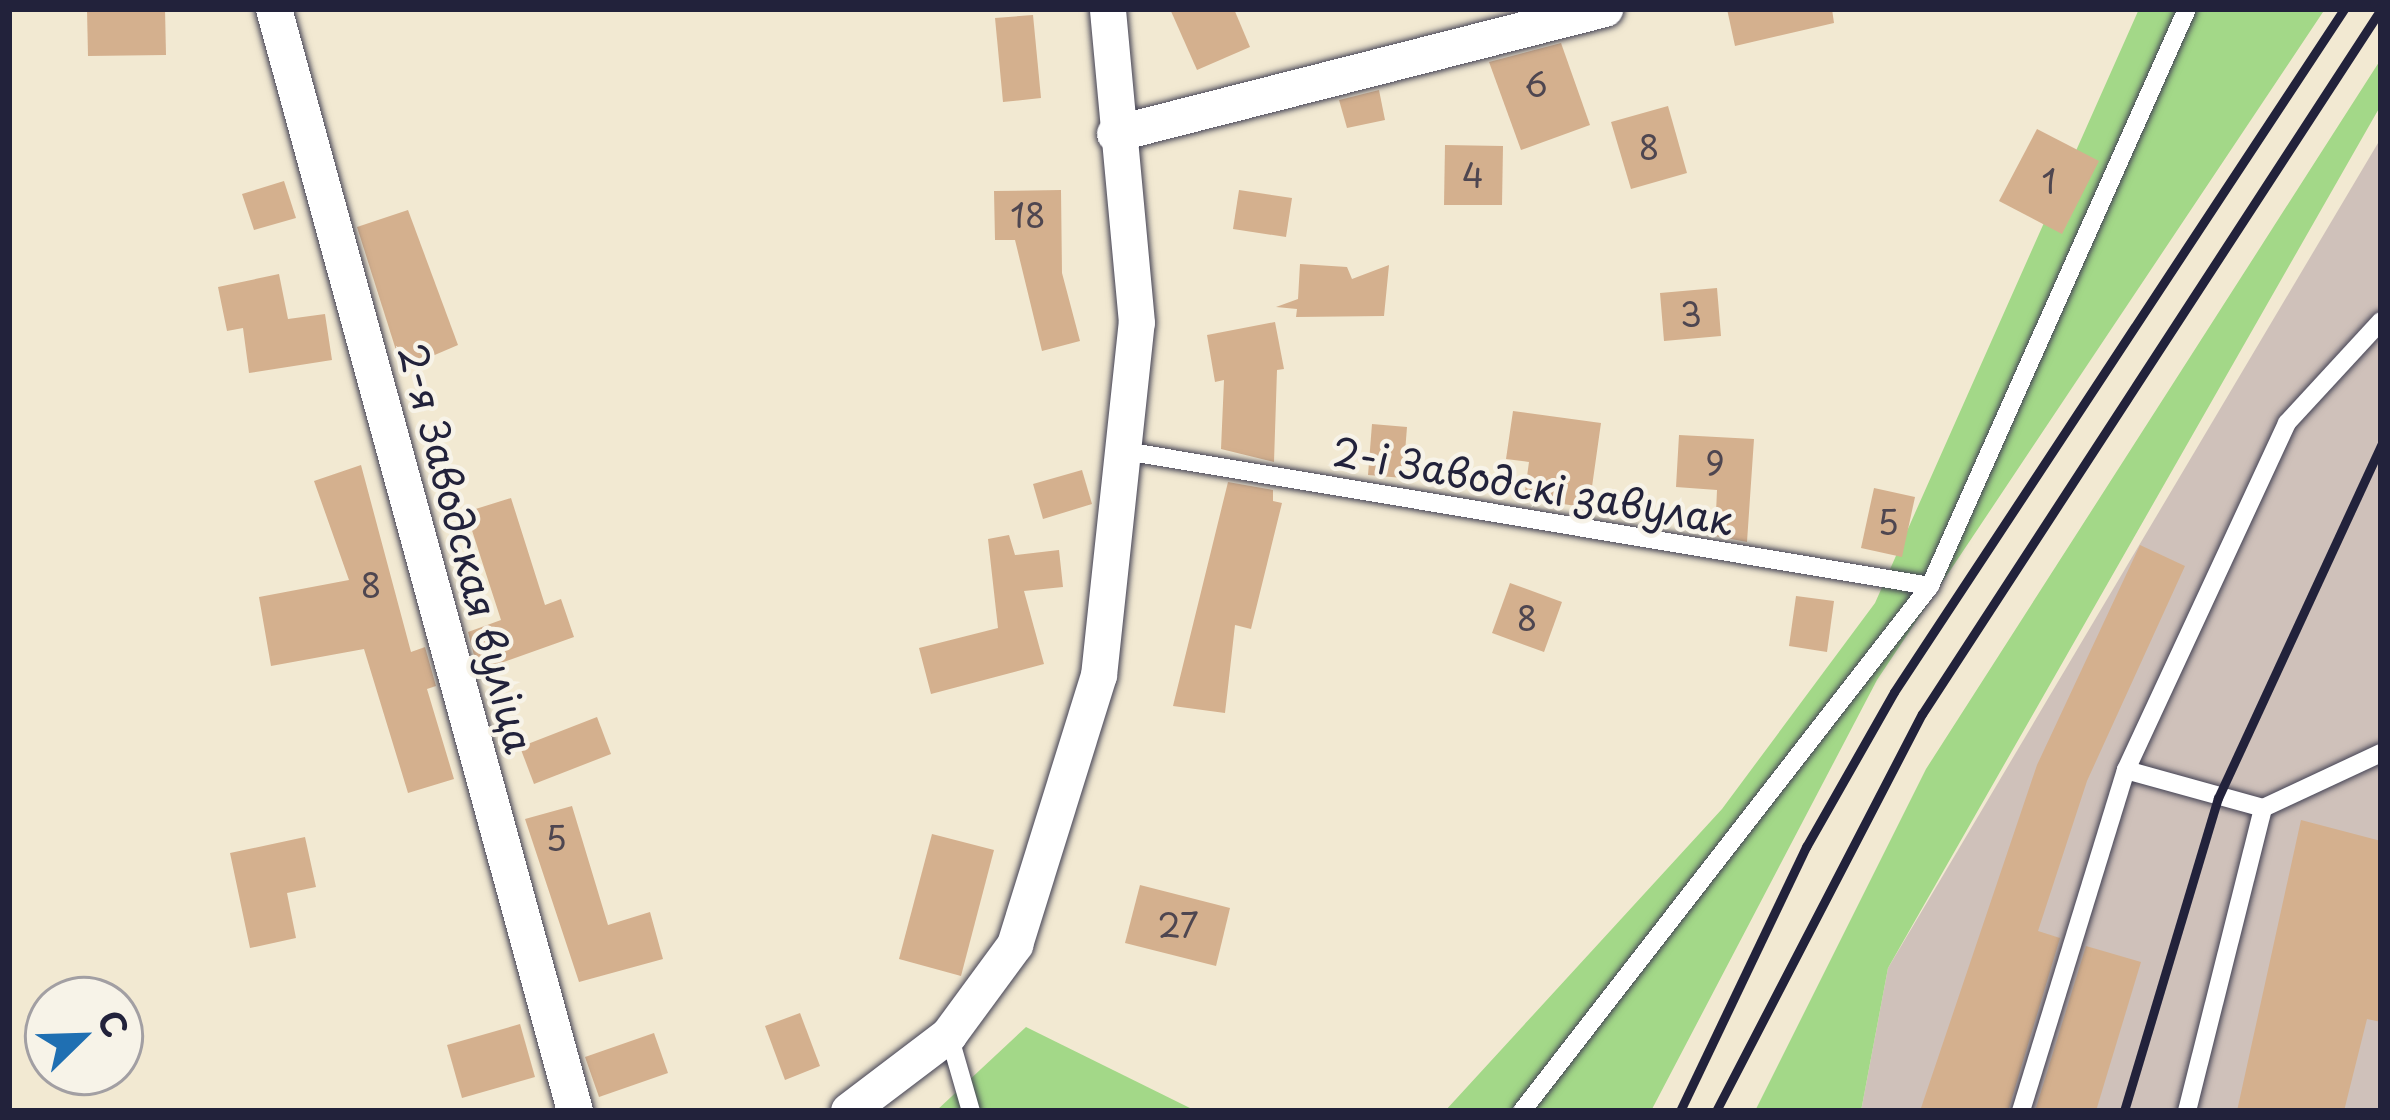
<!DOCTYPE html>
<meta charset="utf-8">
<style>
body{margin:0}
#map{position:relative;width:2390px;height:1120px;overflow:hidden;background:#f2e9d2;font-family:"Playpen Sans",sans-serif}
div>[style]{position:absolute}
.industrial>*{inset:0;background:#cfc1ba}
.green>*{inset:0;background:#a3d888}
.building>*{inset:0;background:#d4b08e}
.roads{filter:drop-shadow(0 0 3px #414052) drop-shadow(0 0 3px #414052)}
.lane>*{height:18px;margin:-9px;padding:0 9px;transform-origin:9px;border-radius:9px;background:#fff}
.street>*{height:36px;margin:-18px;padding:0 18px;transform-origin:18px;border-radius:18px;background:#fff}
.rail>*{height:9px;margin:-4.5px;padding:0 4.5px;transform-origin:4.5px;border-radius:4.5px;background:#22223b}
span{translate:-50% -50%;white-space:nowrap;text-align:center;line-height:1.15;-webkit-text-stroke:9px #f7f3e8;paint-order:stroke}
.number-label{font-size:33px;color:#4e4650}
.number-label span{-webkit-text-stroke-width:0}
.street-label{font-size:39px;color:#22223b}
.frame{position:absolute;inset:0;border:12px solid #22223b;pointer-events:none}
.north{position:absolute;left:24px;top:976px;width:120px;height:120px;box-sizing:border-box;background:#f7f3e8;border:3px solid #a29fa3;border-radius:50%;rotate:67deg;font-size:33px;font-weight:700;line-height:48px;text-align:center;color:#22223b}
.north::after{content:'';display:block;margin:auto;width:42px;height:54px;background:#1f6fb2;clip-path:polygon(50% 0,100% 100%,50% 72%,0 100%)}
</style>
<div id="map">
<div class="industrial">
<div style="clip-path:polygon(2381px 138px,2381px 1111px,1861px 1111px,1888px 968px)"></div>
</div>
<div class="green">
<div style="clip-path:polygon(2139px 9px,2325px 9px,1877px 680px,1651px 1111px,1445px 1111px,1722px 809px,1875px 603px)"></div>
<div style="clip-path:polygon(2381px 59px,2381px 105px,1888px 968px,1861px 1111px,1755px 1111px,1926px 769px)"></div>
<div style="clip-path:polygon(1026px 1027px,1196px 1111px,936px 1111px)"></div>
</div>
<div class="building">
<div style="clip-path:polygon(87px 9px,165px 9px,166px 55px,88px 56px)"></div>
<div style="clip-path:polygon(1170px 9px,1234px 9px,1250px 47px,1197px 70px)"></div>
<div style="clip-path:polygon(1727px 9px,1832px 9px,1834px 23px,1735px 46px)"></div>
<div style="clip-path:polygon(1033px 15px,1041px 98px,1003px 102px,995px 18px)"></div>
<div style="clip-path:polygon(1561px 43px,1590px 125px,1521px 150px,1489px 62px)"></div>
<div style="clip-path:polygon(1379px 90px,1385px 120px,1347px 128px,1339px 100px)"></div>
<div style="clip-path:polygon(1668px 106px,1687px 173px,1631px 189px,1611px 122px)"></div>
<div style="clip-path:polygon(2037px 129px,2099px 161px,2062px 234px,1999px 201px)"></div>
<div style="clip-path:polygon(1445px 145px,1503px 146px,1502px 205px,1444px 205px)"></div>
<div style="clip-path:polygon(284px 181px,296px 218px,254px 230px,242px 194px)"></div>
<div style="clip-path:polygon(1061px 190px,1062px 273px,1080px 341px,1042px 351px,1015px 240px,995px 240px,994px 191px)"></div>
<div style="clip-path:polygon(1239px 190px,1292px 198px,1286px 237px,1233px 229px)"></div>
<div style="clip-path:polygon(408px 210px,458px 345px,402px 369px,357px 227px)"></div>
<div style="clip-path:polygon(1300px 264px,1347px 267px,1352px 279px,1389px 265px,1384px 316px,1296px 317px,1297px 309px,1276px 307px,1298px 299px)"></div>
<div style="clip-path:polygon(279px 274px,288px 319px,325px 314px,332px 360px,249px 373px,243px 328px,227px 331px,218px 287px)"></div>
<div style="clip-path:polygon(1717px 288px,1721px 336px,1664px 341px,1660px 293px)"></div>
<div style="clip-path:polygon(1275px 322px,1284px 369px,1277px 370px,1274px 462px,1221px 449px,1224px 380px,1215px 382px,1207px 335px)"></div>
<div style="clip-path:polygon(1513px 411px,1601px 423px,1589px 508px,1524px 498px,1529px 462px,1506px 459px)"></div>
<div style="clip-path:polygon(1372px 424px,1407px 427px,1403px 478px,1368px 475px)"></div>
<div style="clip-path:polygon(1679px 435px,1754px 439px,1747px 542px,1715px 536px,1717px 490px,1676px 487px)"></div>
<div style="clip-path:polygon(361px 465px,411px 652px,425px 647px,436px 686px,427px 689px,454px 779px,408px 793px,364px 649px,271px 666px,259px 597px,349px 580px,314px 481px)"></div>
<div style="clip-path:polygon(1082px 470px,1092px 504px,1043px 519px,1033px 484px)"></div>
<div style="clip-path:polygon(1228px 482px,1273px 490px,1273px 501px,1282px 503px,1251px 629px,1235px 625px,1225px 713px,1173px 706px)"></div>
<div style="clip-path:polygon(1874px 488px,1915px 497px,1902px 557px,1861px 548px)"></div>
<div style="clip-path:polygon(511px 498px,545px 605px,561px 599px,574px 637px,478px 671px,468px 632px,501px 620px,466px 512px)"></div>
<div style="clip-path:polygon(1009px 535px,1015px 555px,1059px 550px,1063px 587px,1024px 591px,1044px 664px,931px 694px,919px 648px,998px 628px,988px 539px)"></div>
<div style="clip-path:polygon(2140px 545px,2185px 566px,2087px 781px,2038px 931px,2060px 938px,2008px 1111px,1920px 1111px,2037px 765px)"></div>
<div style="clip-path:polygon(1510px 583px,1562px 602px,1544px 652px,1492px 633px)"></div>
<div style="clip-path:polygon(1796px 596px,1834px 601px,1827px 652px,1789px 646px)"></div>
<div style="clip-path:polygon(597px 717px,611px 754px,534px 784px,520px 747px)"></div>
<div style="clip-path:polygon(572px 806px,608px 925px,650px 912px,663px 959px,579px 982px,525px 819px)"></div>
<div style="clip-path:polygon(2301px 820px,2381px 841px,2381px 1022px,2367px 1019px,2344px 1111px,2237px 1111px)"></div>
<div style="clip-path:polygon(932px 834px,994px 850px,961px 976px,899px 959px)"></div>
<div style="clip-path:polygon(305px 837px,316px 887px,287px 893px,296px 938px,250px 948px,230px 853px)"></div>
<div style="clip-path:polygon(1140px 885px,1230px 908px,1216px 966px,1125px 943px)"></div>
<div style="clip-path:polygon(2086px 946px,2141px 962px,2096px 1111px,2035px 1111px)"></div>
<div style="clip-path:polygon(800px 1013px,820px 1066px,785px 1080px,765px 1026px)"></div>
<div style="clip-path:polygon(520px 1024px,535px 1077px,462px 1098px,447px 1045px)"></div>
<div style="clip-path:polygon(654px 1033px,668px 1073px,599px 1097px,585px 1057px)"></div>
</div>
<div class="roads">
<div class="lane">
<div style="left:2381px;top:321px;width:139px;rotate:132.7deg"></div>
<div style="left:2287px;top:423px;width:383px;rotate:114.9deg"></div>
<div style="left:2126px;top:770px;width:142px;rotate:15.5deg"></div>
<div style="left:2263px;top:808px;width:130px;rotate:-25deg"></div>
<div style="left:1125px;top:451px;width:816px;rotate:9.52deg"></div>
<div style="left:949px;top:1035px;width:79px;rotate:73.9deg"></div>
<div style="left:1522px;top:1111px;width:665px;rotate:-52.15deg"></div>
<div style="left:1930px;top:586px;width:632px;rotate:-65.99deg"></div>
<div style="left:2021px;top:1111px;width:357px;rotate:-72.9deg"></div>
<div style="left:2187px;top:1111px;width:312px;rotate:-75.9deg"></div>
</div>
<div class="street">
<div style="left:274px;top:9px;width:1142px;rotate:74.72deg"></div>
<div style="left:1115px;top:134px;width:506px;rotate:-14.31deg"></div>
<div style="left:849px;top:1111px;width:126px;rotate:-37.2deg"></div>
<div style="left:949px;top:1035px;width:112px;rotate:-53.7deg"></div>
<div style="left:1015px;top:945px;width:282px;rotate:-72.7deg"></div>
<div style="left:1099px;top:676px;width:355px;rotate:-83.9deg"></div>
<div style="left:1137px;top:323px;width:315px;rotate:-95.3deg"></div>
</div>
</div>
<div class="rail">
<div style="left:1680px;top:1111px;width:293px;rotate:-64.5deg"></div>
<div style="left:1806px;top:847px;width:178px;rotate:-60.4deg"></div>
<div style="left:1894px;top:692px;width:818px;rotate:-56.62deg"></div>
<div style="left:1716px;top:1111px;width:447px;rotate:-62.6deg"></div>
<div style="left:1922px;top:714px;width:841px;rotate:-56.93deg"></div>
<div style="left:2124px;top:1111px;width:327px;rotate:-73.3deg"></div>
<div style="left:2218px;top:798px;width:389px;rotate:-65.2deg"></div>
</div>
<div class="number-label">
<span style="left:1536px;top:84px">6</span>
<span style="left:1649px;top:147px">8</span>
<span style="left:1473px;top:175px">4</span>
<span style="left:2049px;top:181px">1</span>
<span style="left:1028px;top:215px">18</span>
<span style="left:1691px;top:314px">3</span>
<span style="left:1715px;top:463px">9</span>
<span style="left:1888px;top:522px">5</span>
<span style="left:371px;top:585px">8</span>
<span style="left:1527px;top:618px">8</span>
<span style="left:556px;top:838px">5</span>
<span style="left:1178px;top:925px">27</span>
</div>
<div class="street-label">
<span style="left:1533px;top:485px;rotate:10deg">2-і Заводскі завулак</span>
<span style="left:467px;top:548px;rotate:75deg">2-я Заводская вуліца</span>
</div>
<div class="frame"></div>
<div class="north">С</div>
</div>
